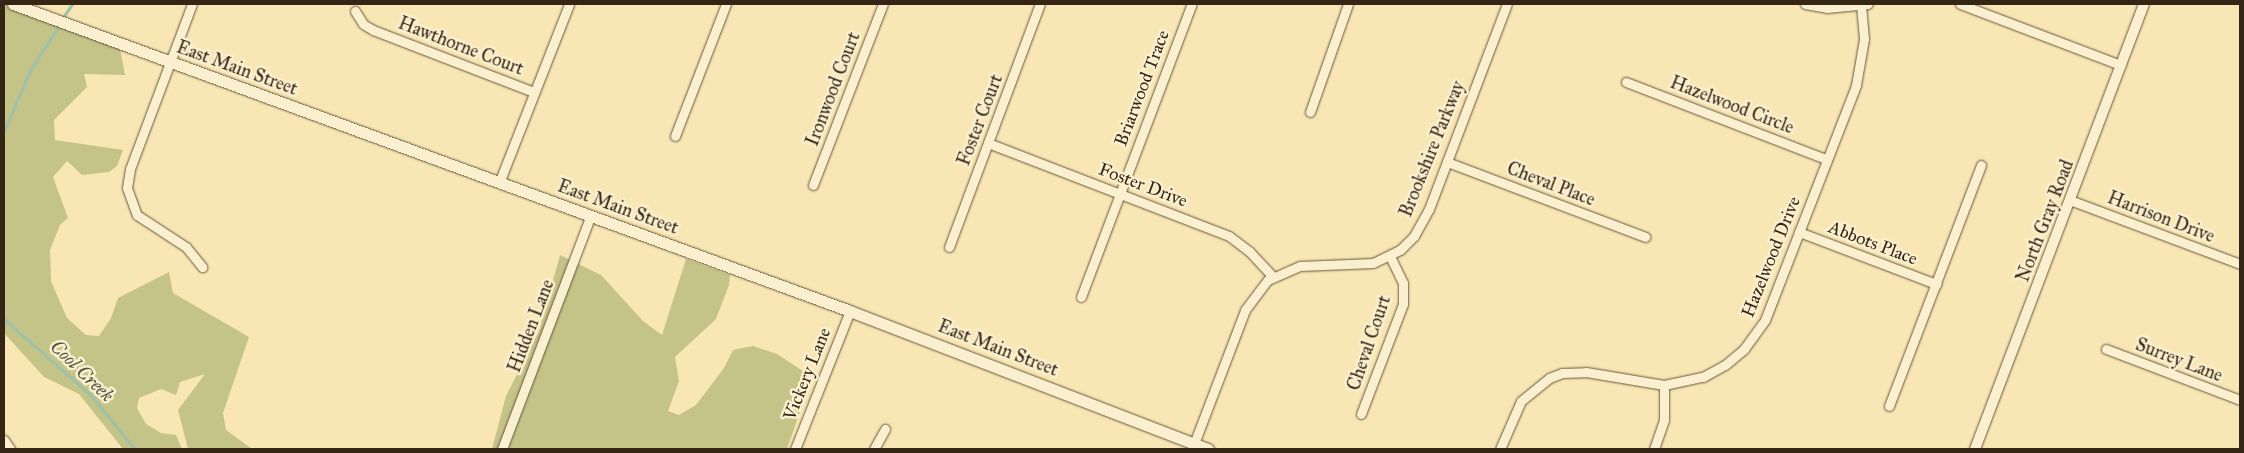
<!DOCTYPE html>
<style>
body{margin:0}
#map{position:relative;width:2244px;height:453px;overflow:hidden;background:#f8e7b4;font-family:"IM FELL Great Primer",serif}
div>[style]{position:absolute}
.green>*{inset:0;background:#c4c388}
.stream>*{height:2.5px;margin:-1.25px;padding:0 1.25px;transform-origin:1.25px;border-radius:1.25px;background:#9fc1a7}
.roads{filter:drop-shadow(0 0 1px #66563d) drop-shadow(0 0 1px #66563d)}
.minor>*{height:9px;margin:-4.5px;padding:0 4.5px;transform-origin:4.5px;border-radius:4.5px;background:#faefce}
.tertiary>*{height:10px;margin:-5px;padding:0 5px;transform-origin:5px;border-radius:5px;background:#faefce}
.secondary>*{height:11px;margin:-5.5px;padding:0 5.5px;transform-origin:5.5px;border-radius:5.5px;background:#faefce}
span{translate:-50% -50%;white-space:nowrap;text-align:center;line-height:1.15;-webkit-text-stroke:5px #faefce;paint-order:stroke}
.street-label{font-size:18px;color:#352515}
.water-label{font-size:19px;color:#555441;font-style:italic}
.frame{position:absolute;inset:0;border:5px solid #352515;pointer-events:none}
</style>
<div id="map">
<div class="green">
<div style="clip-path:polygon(4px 4px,120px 49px,122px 59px,125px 75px,84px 74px,87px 87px,54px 120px,55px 140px,123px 150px,117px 166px,109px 172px,82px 175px,67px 161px,53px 177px,68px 218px,60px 225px,50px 250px,51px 281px,67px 318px,86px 335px,99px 336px,111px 318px,118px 298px,169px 272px,173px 293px,249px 337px,223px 413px,226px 430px,252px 449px,188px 449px,178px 410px,205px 374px,180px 382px,176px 395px,161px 389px,139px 398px,137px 408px,146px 424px,161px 433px,176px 435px,182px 449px,123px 449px,79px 394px,44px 377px,4px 333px)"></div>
<div style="clip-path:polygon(560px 255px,601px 275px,643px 321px,662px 335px,686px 259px,730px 275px,729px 285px,716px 319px,675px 357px,679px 381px,668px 411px,679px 415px,696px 405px,724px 368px,733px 350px,753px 346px,777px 354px,806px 373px,809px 386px,787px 449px,492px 449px,506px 396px,539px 331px)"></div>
</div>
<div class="stream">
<div style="left:62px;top:19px;width:18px;rotate:-56deg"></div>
<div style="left:4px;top:131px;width:68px;rotate:-66.5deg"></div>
<div style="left:31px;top:69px;width:54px;rotate:-57.2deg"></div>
<div style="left:4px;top:319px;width:116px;rotate:41.1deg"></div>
<div style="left:91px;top:395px;width:70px;rotate:50.8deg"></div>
</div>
<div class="roads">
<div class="minor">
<div style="left:192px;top:4px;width:176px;rotate:110.6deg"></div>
<div style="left:130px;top:169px;width:19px;rotate:99deg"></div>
<div style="left:127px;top:188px;width:29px;rotate:70deg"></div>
<div style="left:137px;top:215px;width:59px;rotate:33.1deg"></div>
<div style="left:186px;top:247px;width:26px;rotate:51deg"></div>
<div style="left:1805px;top:4px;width:22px;rotate:10deg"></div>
<div style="left:1827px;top:8px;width:41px;rotate:-5.6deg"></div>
<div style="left:1960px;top:4px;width:172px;rotate:20.8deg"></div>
<div style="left:355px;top:11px;width:15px;rotate:58deg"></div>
<div style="left:363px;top:24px;width:12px;rotate:31deg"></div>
<div style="left:373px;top:30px;width:173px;rotate:21.1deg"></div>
<div style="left:1626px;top:82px;width:214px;rotate:21.1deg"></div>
<div style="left:1310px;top:112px;width:114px;rotate:-70.6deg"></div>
<div style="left:675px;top:136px;width:142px;rotate:-68.9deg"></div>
<div style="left:988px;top:143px;width:258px;rotate:21.1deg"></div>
<div style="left:1229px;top:236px;width:25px;rotate:37deg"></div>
<div style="left:1249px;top:251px;width:35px;rotate:47deg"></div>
<div style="left:1447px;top:162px;width:212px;rotate:20.7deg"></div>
<div style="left:499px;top:183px;width:192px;rotate:-68.6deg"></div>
<div style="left:813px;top:185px;width:194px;rotate:-68.9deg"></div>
<div style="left:2070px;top:200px;width:182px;rotate:20.6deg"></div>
<div style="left:1799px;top:232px;width:147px;rotate:20.8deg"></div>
<div style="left:949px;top:247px;width:259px;rotate:-69.5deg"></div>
<div style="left:1081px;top:297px;width:313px;rotate:-69.3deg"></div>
<div style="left:2106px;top:349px;width:143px;rotate:20.8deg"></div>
<div style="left:1889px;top:406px;width:258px;rotate:-69.1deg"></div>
<div style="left:1361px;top:414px;width:118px;rotate:-69.1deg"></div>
<div style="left:1403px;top:304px;width:21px;rotate:-90deg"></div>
<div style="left:1403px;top:283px;width:30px;rotate:-116deg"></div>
<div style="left:4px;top:440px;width:11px;rotate:56deg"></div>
<div style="left:502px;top:449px;width:250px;rotate:-69.2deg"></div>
<div style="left:795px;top:449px;width:149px;rotate:-68.3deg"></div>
<div style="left:874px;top:449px;width:23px;rotate:-61deg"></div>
<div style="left:1192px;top:449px;width:149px;rotate:-69.1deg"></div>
<div style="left:1245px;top:310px;width:38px;rotate:-53deg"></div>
<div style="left:1268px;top:280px;width:35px;rotate:-24deg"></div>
<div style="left:1300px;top:266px;width:73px;rotate:-2.4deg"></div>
<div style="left:1373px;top:263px;width:30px;rotate:-26deg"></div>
<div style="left:1400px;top:250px;width:20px;rotate:-45deg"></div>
<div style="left:1414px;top:236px;width:31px;rotate:-61deg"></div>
<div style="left:1429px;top:209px;width:219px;rotate:-69.2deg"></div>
<div style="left:1500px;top:449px;width:52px;rotate:-66.4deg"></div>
<div style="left:1521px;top:401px;width:36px;rotate:-39deg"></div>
<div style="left:1549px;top:378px;width:14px;rotate:-21deg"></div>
<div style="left:1562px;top:373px;width:24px;rotate:-2deg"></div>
<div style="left:1586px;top:372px;width:79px;rotate:9.5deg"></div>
<div style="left:1664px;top:385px;width:40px;rotate:-12deg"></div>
<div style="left:1703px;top:377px;width:25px;rotate:-29deg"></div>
<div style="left:1725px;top:365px;width:25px;rotate:-40deg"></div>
<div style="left:1744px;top:349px;width:36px;rotate:-54deg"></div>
<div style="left:1765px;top:320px;width:252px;rotate:-68.8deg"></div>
<div style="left:1856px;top:85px;width:47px;rotate:-80.1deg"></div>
<div style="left:1864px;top:39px;width:34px;rotate:-95deg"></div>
<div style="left:1654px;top:449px;width:31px;rotate:-71deg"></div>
<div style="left:1664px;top:420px;width:35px;rotate:-90deg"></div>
</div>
<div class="tertiary">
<div style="left:1975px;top:449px;width:476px;rotate:-69.2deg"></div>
</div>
<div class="secondary">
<div style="left:13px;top:4px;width:892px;rotate:20.14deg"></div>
<div style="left:850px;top:311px;width:384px;rotate:21.1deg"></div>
</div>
</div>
<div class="street-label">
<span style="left:461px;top:46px;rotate:21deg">Hawthorne Court</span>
<span style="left:237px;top:68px;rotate:20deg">East Main Street</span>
<span style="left:1142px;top:88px;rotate:-69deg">Briarwood Trace</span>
<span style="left:833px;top:89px;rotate:-69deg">Ironwood Court</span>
<span style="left:1732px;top:105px;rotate:21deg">Hazelwood Circle</span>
<span style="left:980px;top:120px;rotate:-69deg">Foster Court</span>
<span style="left:1432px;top:149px;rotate:-68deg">Brookshire Parkway</span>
<span style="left:1551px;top:184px;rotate:21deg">Cheval Place</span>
<span style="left:1143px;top:185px;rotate:21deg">Foster Drive</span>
<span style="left:618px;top:207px;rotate:20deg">East Main Street</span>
<span style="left:2161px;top:217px;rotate:21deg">Harrison Drive</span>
<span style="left:2045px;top:221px;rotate:-69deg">North Gray Road</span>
<span style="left:1873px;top:243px;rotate:21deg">Abbots Place</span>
<span style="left:1771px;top:257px;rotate:-68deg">Hazelwood Drive</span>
<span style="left:531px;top:326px;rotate:-69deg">Hidden Lane</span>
<span style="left:1369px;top:343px;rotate:-71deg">Cheval Court</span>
<span style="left:998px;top:348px;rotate:21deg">East Main Street</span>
<span style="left:2179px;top:360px;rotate:21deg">Surrey Lane</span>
<span style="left:807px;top:374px;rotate:-68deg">Vickery Lane</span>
</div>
<div class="water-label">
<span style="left:82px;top:371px;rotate:44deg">Cool Creek</span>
</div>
<div class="frame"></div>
</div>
